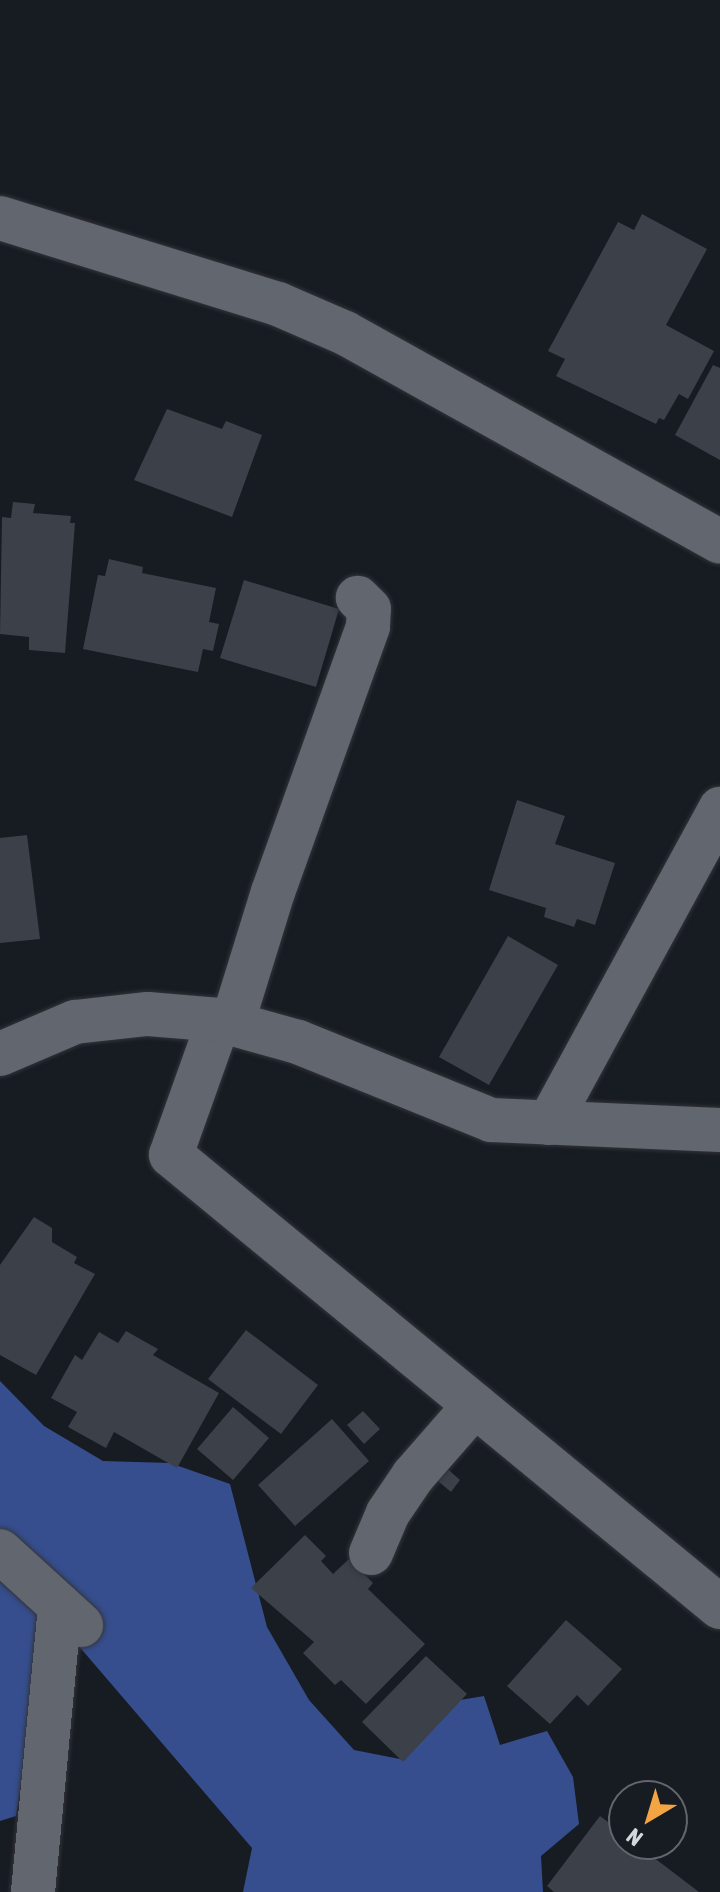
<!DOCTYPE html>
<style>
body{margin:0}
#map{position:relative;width:720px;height:1892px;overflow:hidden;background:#171b22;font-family:"Asap Condensed",sans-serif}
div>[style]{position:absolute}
.forest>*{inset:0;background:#364e8e}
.building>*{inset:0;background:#3c4048}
.roads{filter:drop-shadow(0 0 2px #323439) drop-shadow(0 0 2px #323439)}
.minor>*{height:44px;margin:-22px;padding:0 22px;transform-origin:22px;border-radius:22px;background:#61666f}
span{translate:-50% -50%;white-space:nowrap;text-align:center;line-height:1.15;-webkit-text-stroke:7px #171b22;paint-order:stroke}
.north{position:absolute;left:608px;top:1780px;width:80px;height:80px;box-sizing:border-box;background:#171b22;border:2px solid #63666c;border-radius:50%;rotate:218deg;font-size:22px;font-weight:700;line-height:32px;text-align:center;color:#d4d7dc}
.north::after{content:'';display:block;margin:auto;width:28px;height:36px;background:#f3a443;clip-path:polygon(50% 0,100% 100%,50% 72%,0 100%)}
</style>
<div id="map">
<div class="forest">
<div style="clip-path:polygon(0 1381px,44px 1426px,103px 1461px,170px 1463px,230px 1484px,267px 1627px,309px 1700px,354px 1750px,405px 1760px,436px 1704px,484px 1696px,500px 1745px,547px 1731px,573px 1777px,579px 1824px,541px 1856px,543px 1892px,243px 1892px,252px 1848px,71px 1637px,28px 1740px,16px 1816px,0 1821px)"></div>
</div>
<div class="building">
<div style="clip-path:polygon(642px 214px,707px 249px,666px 325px,714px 351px,688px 399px,679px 394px,664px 420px,659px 418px,656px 424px,556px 376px,565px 359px,548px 351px,618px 222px,634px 230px)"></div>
<div style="clip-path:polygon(713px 365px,720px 368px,720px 460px,675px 435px)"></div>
<div style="clip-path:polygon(167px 409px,222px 429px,226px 421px,262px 435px,232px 517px,134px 480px)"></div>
<div style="clip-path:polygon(13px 502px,35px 504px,33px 513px,71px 516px,70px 523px,75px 523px,65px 653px,29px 650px,29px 637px,0 634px,2px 517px,11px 518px)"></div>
<div style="clip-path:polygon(109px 559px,143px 567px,142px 573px,216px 588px,209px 622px,219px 624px,213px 651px,203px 649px,198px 672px,83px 649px,98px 575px,105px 576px)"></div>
<div style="clip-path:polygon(244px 580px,339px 609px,316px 687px,220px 658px)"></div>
<div style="clip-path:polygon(517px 800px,565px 816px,555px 844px,615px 863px,595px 925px,577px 919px,574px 927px,544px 917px,546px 908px,489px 890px)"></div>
<div style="clip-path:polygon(27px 835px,40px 939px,0 943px,0 838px)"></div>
<div style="clip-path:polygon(508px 936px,558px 965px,489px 1085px,439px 1057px)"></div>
<div style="clip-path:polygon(34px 1217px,52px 1228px,52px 1242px,77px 1257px,74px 1263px,95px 1274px,36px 1375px,0 1355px,0 1265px)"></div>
<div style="clip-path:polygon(246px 1330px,318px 1385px,281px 1434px,208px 1379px)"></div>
<div style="clip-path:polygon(126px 1331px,158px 1349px,153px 1355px,219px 1393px,177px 1468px,114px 1432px,106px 1448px,68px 1427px,77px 1412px,51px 1398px,75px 1355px,82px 1360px,99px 1332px,118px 1343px)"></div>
<div style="clip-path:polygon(233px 1407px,269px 1438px,233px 1480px,197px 1449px)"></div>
<div style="clip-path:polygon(363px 1411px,380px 1429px,364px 1444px,347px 1425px)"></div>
<div style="clip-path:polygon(332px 1419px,369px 1461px,295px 1526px,258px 1485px)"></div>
<div style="clip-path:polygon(443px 1465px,460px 1480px,451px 1492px,433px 1477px)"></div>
<div style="clip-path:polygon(305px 1535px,326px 1556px,321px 1561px,333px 1574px,349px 1559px,373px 1583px,368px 1589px,425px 1644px,366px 1704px,341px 1680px,335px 1685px,303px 1653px,314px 1642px,251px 1588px)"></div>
<div style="clip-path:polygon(566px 1620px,622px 1669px,588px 1706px,577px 1695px,550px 1724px,507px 1686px)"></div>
<div style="clip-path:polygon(426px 1656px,467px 1694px,403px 1762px,362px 1722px)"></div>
<div style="clip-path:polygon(600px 1816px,624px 1834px,624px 1844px,636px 1844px,699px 1892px,554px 1892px,547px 1886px)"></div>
</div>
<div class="roads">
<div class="minor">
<div style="left:0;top:218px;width:291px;rotate:17.2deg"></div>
<div style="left:278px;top:304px;width:73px;rotate:23.4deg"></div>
<div style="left:345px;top:333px;width:429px;rotate:29.1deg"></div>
<div style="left:219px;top:1020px;width:143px;rotate:109.6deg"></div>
<div style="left:171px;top:1155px;width:711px;rotate:39.47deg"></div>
<div style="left:233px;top:1021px;width:135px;rotate:-72.8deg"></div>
<div style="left:273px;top:892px;width:282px;rotate:-70.3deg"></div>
<div style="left:368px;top:626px;width:17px;rotate:-87deg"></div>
<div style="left:369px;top:609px;width:16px;rotate:-135deg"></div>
<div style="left:0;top:1054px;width:82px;rotate:-23.1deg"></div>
<div style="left:75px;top:1022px;width:73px;rotate:-6.3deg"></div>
<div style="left:148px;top:1014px;width:71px;rotate:4.8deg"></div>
<div style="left:219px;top:1020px;width:82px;rotate:15.6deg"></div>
<div style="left:298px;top:1042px;width:208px;rotate:22deg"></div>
<div style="left:491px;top:1120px;width:229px;rotate:2.5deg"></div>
<div style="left:549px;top:1123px;width:358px;rotate:-61.4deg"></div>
<div style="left:0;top:1551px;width:110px;rotate:42.4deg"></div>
<div style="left:371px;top:1553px;width:43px;rotate:-67deg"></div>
<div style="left:388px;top:1513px;width:45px;rotate:-56deg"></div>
<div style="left:413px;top:1476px;width:94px;rotate:-48.9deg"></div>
<div style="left:33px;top:1892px;width:287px;rotate:-84.6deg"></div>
</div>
</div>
<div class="north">N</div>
</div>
